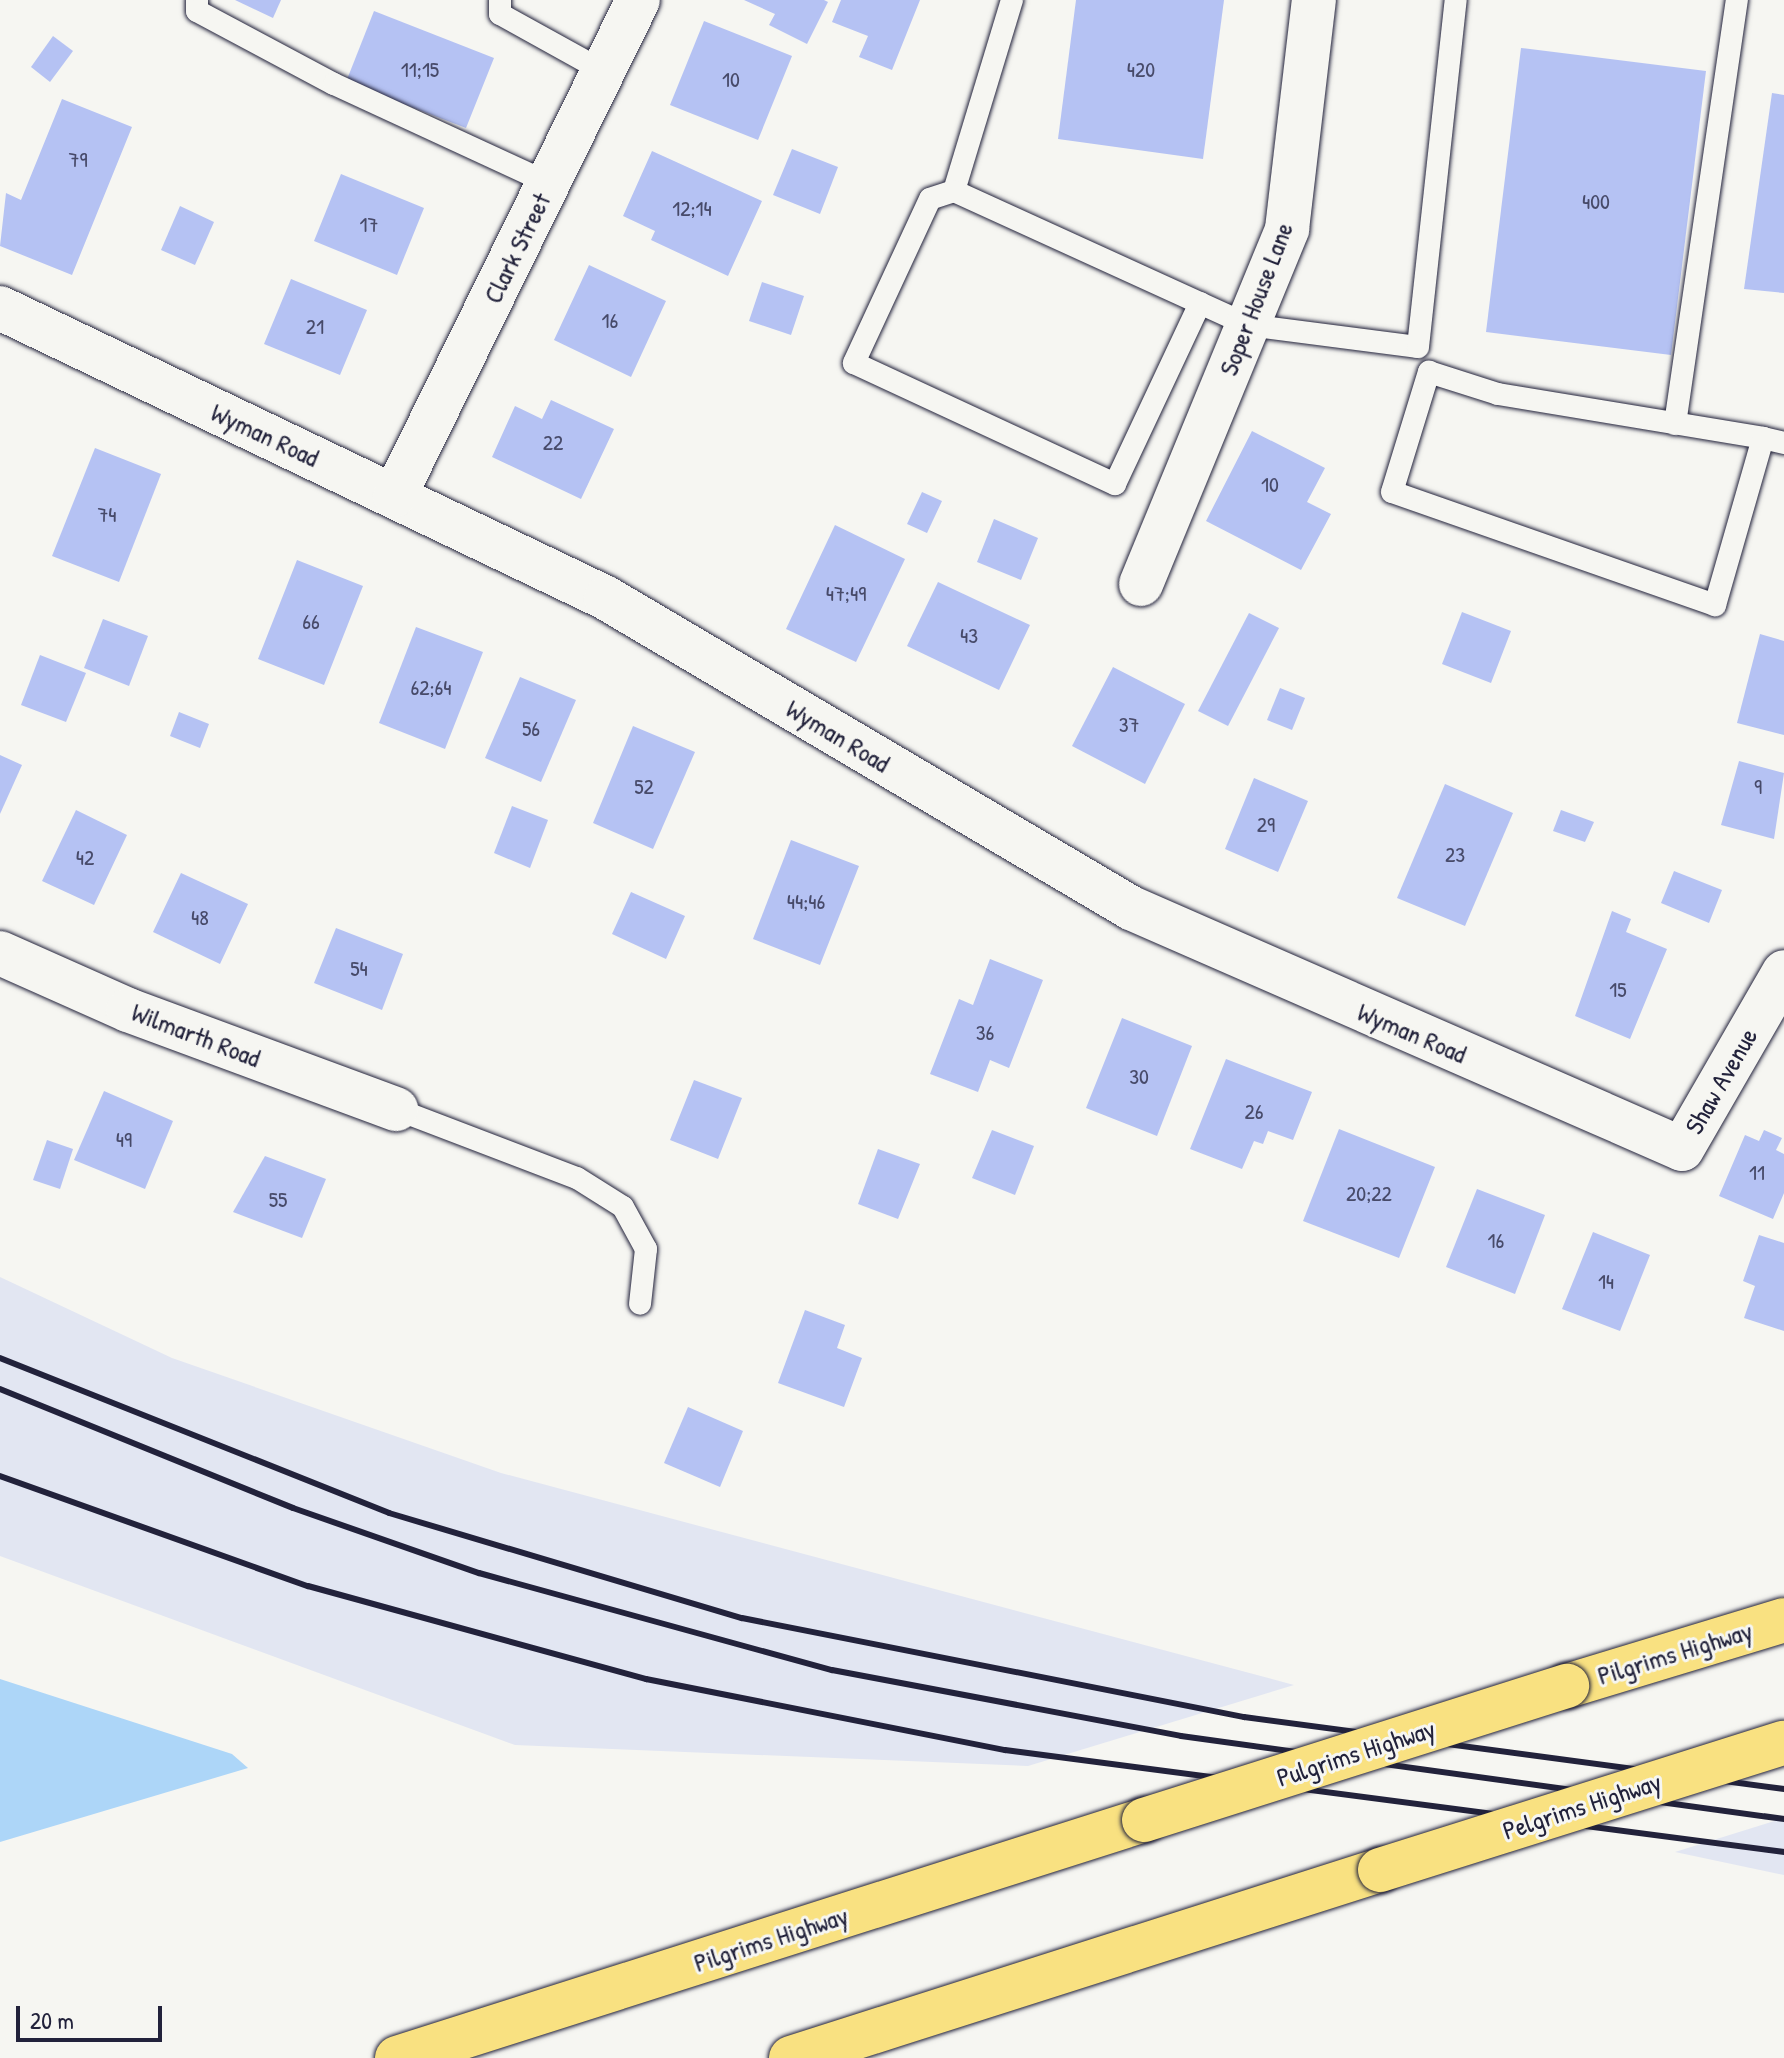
<!DOCTYPE html>
<style>
body{margin:0}
#map{position:relative;width:1784px;height:2058px;overflow:hidden;background:#f6f6f2;font-family:"Patrick Hand",sans-serif}
div>[style]{position:absolute}
.built>*{inset:0;background:#e2e6f2}
.water>*{inset:0;background:#add6f8}
.building>*{inset:0;background:#b5c2f3}
.roads{filter:drop-shadow(0 0 2px #22223b) drop-shadow(0 0 2px #22223b)}
.lane>*{height:22px;margin:-11px;padding:0 11px;transform-origin:11px;border-radius:11px;background:#f6f6f2}
.street>*{height:44px;margin:-22px;padding:0 22px;transform-origin:22px;border-radius:22px;background:#f6f6f2}
.highway>*{height:44px;margin:-22px;padding:0 22px;transform-origin:22px;border-radius:22px;background:#f9e181}
.rail>*{height:6px;margin:-3px;padding:0 3px;transform-origin:3px;border-radius:3px;background:#22223b}
.bridges{filter:drop-shadow(0 0 2px #22223b) drop-shadow(0 0 2px #22223b)}
.highway-bridge>*{height:44px;margin:-22px;padding:0 22px;transform-origin:22px;border-radius:22px;background:#f9e181}
span{translate:-50% -50%;white-space:nowrap;text-align:center;line-height:1.15;-webkit-text-stroke:6px #f6f6f2;paint-order:stroke}
.number-label{font-size:22px;color:#474a69}
.number-label span{-webkit-text-stroke-width:0}
.street-label{font-size:26px;color:#22223b}
.scale{position:absolute;left:16px;top:2006px;width:146px;height:36px;box-sizing:border-box;border:4px solid #22223b;border-top:0;padding-left:10px;font-size:24px;line-height:28px;white-space:nowrap;color:#22223b;-webkit-text-stroke:6px #f6f6f2;paint-order:stroke}
</style>
<div id="map">
<div class="built">
<div style="clip-path:polygon(0 1277px,172px 1358px,501px 1473px,1294px 1685px,1028px 1766px,515px 1745px,0 1556px)"></div>
<div style="clip-path:polygon(1784px 1818px,1784px 1875px,1675px 1852px)"></div>
</div>
<div class="water">
<div style="clip-path:polygon(0 1679px,232px 1754px,248px 1768px,0 1842px)"></div>
</div>
<div class="building">
<div style="clip-path:polygon(235px 0,281px 0,273px 18px)"></div>
<div style="clip-path:polygon(744px 0,824px 0,828px 2px,807px 44px,769px 25px,775px 14px)"></div>
<div style="clip-path:polygon(841px 0,920px 0,892px 70px,859px 57px,868px 36px,832px 22px)"></div>
<div style="clip-path:polygon(1076px 0,1224px 0,1203px 159px,1058px 139px)"></div>
<div style="clip-path:polygon(374px 11px,494px 58px,466px 128px,346px 82px)"></div>
<div style="clip-path:polygon(704px 21px,792px 56px,758px 140px,670px 105px)"></div>
<div style="clip-path:polygon(53px 36px,73px 51px,50px 82px,31px 67px)"></div>
<div style="clip-path:polygon(1521px 48px,1706px 71px,1671px 355px,1486px 332px)"></div>
<div style="clip-path:polygon(1772px 93px,1784px 95px,1784px 293px,1744px 289px)"></div>
<div style="clip-path:polygon(62px 99px,132px 127px,72px 275px,0 246px,6px 193px,21px 200px)"></div>
<div style="clip-path:polygon(792px 149px,838px 167px,820px 214px,773px 195px)"></div>
<div style="clip-path:polygon(652px 151px,762px 201px,728px 276px,651px 240px,655px 231px,623px 216px)"></div>
<div style="clip-path:polygon(341px 174px,424px 208px,397px 275px,314px 241px)"></div>
<div style="clip-path:polygon(180px 206px,214px 222px,195px 265px,161px 250px)"></div>
<div style="clip-path:polygon(589px 265px,666px 301px,631px 377px,554px 340px)"></div>
<div style="clip-path:polygon(291px 279px,367px 310px,340px 375px,264px 344px)"></div>
<div style="clip-path:polygon(762px 282px,804px 296px,791px 335px,749px 321px)"></div>
<div style="clip-path:polygon(551px 400px,614px 429px,581px 499px,492px 457px,515px 406px,542px 419px)"></div>
<div style="clip-path:polygon(1252px 431px,1325px 468px,1307px 502px,1331px 514px,1301px 570px,1206px 521px)"></div>
<div style="clip-path:polygon(95px 448px,161px 474px,119px 582px,52px 556px)"></div>
<div style="clip-path:polygon(922px 492px,942px 501px,927px 533px,907px 524px)"></div>
<div style="clip-path:polygon(994px 519px,1038px 538px,1021px 580px,977px 562px)"></div>
<div style="clip-path:polygon(835px 525px,905px 559px,856px 662px,786px 629px)"></div>
<div style="clip-path:polygon(297px 560px,363px 586px,324px 685px,258px 659px)"></div>
<div style="clip-path:polygon(938px 582px,1030px 625px,999px 690px,907px 646px)"></div>
<div style="clip-path:polygon(1462px 612px,1511px 631px,1491px 683px,1442px 664px)"></div>
<div style="clip-path:polygon(1249px 613px,1279px 628px,1228px 726px,1198px 711px)"></div>
<div style="clip-path:polygon(103px 619px,148px 636px,129px 686px,84px 668px)"></div>
<div style="clip-path:polygon(416px 627px,483px 652px,445px 749px,379px 723px)"></div>
<div style="clip-path:polygon(1760px 634px,1784px 641px,1784px 735px,1737px 723px)"></div>
<div style="clip-path:polygon(40px 655px,86px 673px,66px 722px,21px 705px)"></div>
<div style="clip-path:polygon(1113px 667px,1185px 704px,1145px 784px,1072px 746px)"></div>
<div style="clip-path:polygon(520px 677px,576px 700px,541px 782px,485px 758px)"></div>
<div style="clip-path:polygon(1280px 688px,1305px 698px,1292px 730px,1267px 720px)"></div>
<div style="clip-path:polygon(179px 712px,209px 724px,200px 748px,170px 736px)"></div>
<div style="clip-path:polygon(633px 726px,695px 752px,653px 849px,593px 823px)"></div>
<div style="clip-path:polygon(0 755px,22px 765px,0 814px)"></div>
<div style="clip-path:polygon(1739px 761px,1784px 773px,1774px 839px,1721px 825px)"></div>
<div style="clip-path:polygon(1254px 778px,1308px 801px,1278px 872px,1225px 849px)"></div>
<div style="clip-path:polygon(1445px 784px,1513px 813px,1465px 926px,1397px 898px)"></div>
<div style="clip-path:polygon(512px 806px,548px 820px,530px 868px,494px 853px)"></div>
<div style="clip-path:polygon(76px 810px,127px 835px,94px 905px,42px 881px)"></div>
<div style="clip-path:polygon(1561px 810px,1594px 822px,1585px 842px,1553px 831px)"></div>
<div style="clip-path:polygon(791px 840px,859px 866px,820px 965px,753px 939px)"></div>
<div style="clip-path:polygon(1674px 871px,1722px 890px,1709px 923px,1661px 903px)"></div>
<div style="clip-path:polygon(181px 873px,248px 904px,220px 964px,153px 932px)"></div>
<div style="clip-path:polygon(631px 892px,685px 916px,666px 959px,612px 934px)"></div>
<div style="clip-path:polygon(1612px 911px,1631px 919px,1626px 932px,1667px 949px,1630px 1039px,1575px 1016px)"></div>
<div style="clip-path:polygon(336px 928px,403px 954px,382px 1010px,314px 983px)"></div>
<div style="clip-path:polygon(990px 959px,1043px 980px,1009px 1068px,990px 1060px,978px 1092px,930px 1074px,959px 999px,973px 1005px)"></div>
<div style="clip-path:polygon(1122px 1018px,1192px 1046px,1157px 1136px,1086px 1108px)"></div>
<div style="clip-path:polygon(1226px 1059px,1312px 1092px,1293px 1140px,1268px 1131px,1263px 1144px,1254px 1141px,1242px 1169px,1190px 1149px)"></div>
<div style="clip-path:polygon(694px 1080px,742px 1098px,718px 1159px,670px 1140px)"></div>
<div style="clip-path:polygon(104px 1091px,173px 1121px,145px 1189px,74px 1160px)"></div>
<div style="clip-path:polygon(1339px 1129px,1435px 1167px,1399px 1258px,1303px 1221px)"></div>
<div style="clip-path:polygon(992px 1130px,1034px 1146px,1015px 1195px,972px 1178px)"></div>
<div style="clip-path:polygon(1764px 1130px,1782px 1138px,1776px 1150px,1784px 1154px,1784px 1193px,1773px 1219px,1719px 1196px,1745px 1135px,1759px 1141px)"></div>
<div style="clip-path:polygon(47px 1140px,73px 1149px,60px 1189px,33px 1180px)"></div>
<div style="clip-path:polygon(878px 1149px,920px 1164px,898px 1219px,858px 1204px)"></div>
<div style="clip-path:polygon(265px 1156px,326px 1179px,302px 1238px,233px 1212px)"></div>
<div style="clip-path:polygon(1477px 1189px,1545px 1215px,1515px 1294px,1446px 1267px)"></div>
<div style="clip-path:polygon(1593px 1232px,1650px 1255px,1620px 1331px,1562px 1309px)"></div>
<div style="clip-path:polygon(1759px 1235px,1784px 1243px,1784px 1331px,1744px 1318px,1755px 1286px,1743px 1281px)"></div>
<div style="clip-path:polygon(805px 1310px,845px 1325px,837px 1348px,862px 1358px,844px 1407px,778px 1383px)"></div>
<div style="clip-path:polygon(688px 1407px,743px 1431px,720px 1487px,664px 1463px)"></div>
</div>
<div class="roads">
<div class="lane">
<div style="left:197px;top:0;width:11px;rotate:90deg"></div>
<div style="left:197px;top:11px;width:155px;rotate:28.1deg"></div>
<div style="left:334px;top:84px;width:236px;rotate:24.8deg"></div>
<div style="left:500px;top:0;width:14px;rotate:90deg"></div>
<div style="left:500px;top:14px;width:118px;rotate:29deg"></div>
<div style="left:1012px;top:0;width:200px;rotate:106.9deg"></div>
<div style="left:954px;top:191px;width:323px;rotate:24.5deg"></div>
<div style="left:1248px;top:325px;width:171px;rotate:7.4deg"></div>
<div style="left:1418px;top:347px;width:349px;rotate:-83.8deg"></div>
<div style="left:954px;top:191px;width:25px;rotate:162deg"></div>
<div style="left:930px;top:199px;width:181px;rotate:114.9deg"></div>
<div style="left:854px;top:363px;width:288px;rotate:24.9deg"></div>
<div style="left:1115px;top:484px;width:200px;rotate:-64.8deg"></div>
<div style="left:1675px;top:424px;width:429px;rotate:-81.7deg"></div>
<div style="left:1763px;top:438px;width:174px;rotate:106deg"></div>
<div style="left:1715px;top:605px;width:342px;rotate:-160.7deg"></div>
<div style="left:1392px;top:492px;width:126px;rotate:-72.9deg"></div>
<div style="left:1429px;top:372px;width:72px;rotate:17.7deg"></div>
<div style="left:1498px;top:394px;width:269px;rotate:9.4deg"></div>
<div style="left:1763px;top:438px;width:22px;rotate:13deg"></div>
<div style="left:396px;top:1109px;width:194px;rotate:20.9deg"></div>
<div style="left:577px;top:1178px;width:54px;rotate:32.2deg"></div>
<div style="left:623px;top:1207px;width:48px;rotate:61.3deg"></div>
<div style="left:646px;top:1249px;width:55px;rotate:96.2deg"></div>
</div>
<div class="street">
<div style="left:0;top:308px;width:672px;rotate:25.57deg"></div>
<div style="left:606px;top:598px;width:610px;rotate:30.56deg"></div>
<div style="left:1131px;top:908px;width:601px;rotate:23.62deg"></div>
<div style="left:1682px;top:1149px;width:204px;rotate:-60deg"></div>
<div style="left:395px;top:495px;width:551px;rotate:-63.85deg"></div>
<div style="left:1141px;top:584px;width:384px;rotate:-67.6deg"></div>
<div style="left:1287px;top:229px;width:231px;rotate:-83.3deg"></div>
<div style="left:0;top:953px;width:140px;rotate:24deg"></div>
<div style="left:128px;top:1010px;width:286px;rotate:20.3deg"></div>
</div>
<div class="highway">
<div style="left:1567px;top:1686px;width:227px;rotate:-16.9deg"></div>
<div style="left:397px;top:2058px;width:784px;rotate:-17.67deg"></div>
<div style="left:791px;top:2058px;width:618px;rotate:-17.7deg"></div>
</div>
</div>
<div class="rail">
<div style="left:0;top:1358px;width:419px;rotate:21.7deg"></div>
<div style="left:389px;top:1513px;width:368px;rotate:16.6deg"></div>
<div style="left:742px;top:1618px;width:512px;rotate:11.16deg"></div>
<div style="left:1244px;top:1717px;width:545px;rotate:7.59deg"></div>
<div style="left:0;top:1389px;width:316px;rotate:22.1deg"></div>
<div style="left:293px;top:1508px;width:197px;rotate:19.3deg"></div>
<div style="left:479px;top:1573px;width:366px;rotate:15.4deg"></div>
<div style="left:832px;top:1670px;width:355px;rotate:10.7deg"></div>
<div style="left:1181px;top:1736px;width:609px;rotate:7.84deg"></div>
<div style="left:0;top:1476px;width:327px;rotate:19.7deg"></div>
<div style="left:308px;top:1586px;width:351px;rotate:15.4deg"></div>
<div style="left:646px;top:1679px;width:366px;rotate:11.2deg"></div>
<div style="left:1005px;top:1750px;width:786px;rotate:7.46deg"></div>
</div>
<div class="bridges">
<div class="highway-bridge">
<div style="left:1144px;top:1820px;width:444px;rotate:-17.6deg"></div>
<div style="left:1380px;top:1870px;width:423px;rotate:-17.5deg"></div>
</div>
</div>
<div class="number-label">
<span style="left:420px;top:70px">11;15</span>
<span style="left:1141px;top:70px">420</span>
<span style="left:731px;top:80px">10</span>
<span style="left:78px;top:160px">79</span>
<span style="left:1596px;top:202px">400</span>
<span style="left:692px;top:209px">12;14</span>
<span style="left:369px;top:225px">17</span>
<span style="left:610px;top:321px">16</span>
<span style="left:315px;top:327px">21</span>
<span style="left:553px;top:443px">22</span>
<span style="left:1270px;top:485px">10</span>
<span style="left:107px;top:515px">74</span>
<span style="left:846px;top:594px">47;49</span>
<span style="left:311px;top:622px">66</span>
<span style="left:969px;top:636px">43</span>
<span style="left:431px;top:688px">62;64</span>
<span style="left:1129px;top:725px">37</span>
<span style="left:531px;top:729px">56</span>
<span style="left:644px;top:787px">52</span>
<span style="left:1758px;top:787px">9</span>
<span style="left:1266px;top:825px">29</span>
<span style="left:1455px;top:855px">23</span>
<span style="left:85px;top:858px">42</span>
<span style="left:806px;top:902px">44;46</span>
<span style="left:200px;top:918px">48</span>
<span style="left:359px;top:969px">54</span>
<span style="left:1618px;top:990px">15</span>
<span style="left:985px;top:1033px">36</span>
<span style="left:1139px;top:1077px">30</span>
<span style="left:1254px;top:1112px">26</span>
<span style="left:124px;top:1140px">49</span>
<span style="left:1757px;top:1173px">11</span>
<span style="left:1369px;top:1194px">20;22</span>
<span style="left:278px;top:1200px">55</span>
<span style="left:1496px;top:1241px">16</span>
<span style="left:1606px;top:1282px">14</span>
</div>
<div class="street-label">
<span style="left:517px;top:248px;rotate:-64deg">Clark Street</span>
<span style="left:1256px;top:299px;rotate:-69deg">Soper House Lane</span>
<span style="left:265px;top:435px;rotate:25deg">Wyman Road</span>
<span style="left:838px;top:736px;rotate:31deg">Wyman Road</span>
<span style="left:1412px;top:1033px;rotate:23deg">Wyman Road</span>
<span style="left:196px;top:1035px;rotate:21deg">Wilmarth Road</span>
<span style="left:1721px;top:1081px;rotate:-60deg">Shaw Avenue</span>
<span style="left:1675px;top:1653px;rotate:-17deg">Pilgrims Highway</span>
<span style="left:1356px;top:1753px;rotate:-18deg">Pulgrims Highway</span>
<span style="left:1582px;top:1806px;rotate:-18deg">Pelgrims Highway</span>
<span style="left:771px;top:1939px;rotate:-18deg">Pilgrims Highway</span>
</div>
<div class="scale">20 m</div>
</div>
